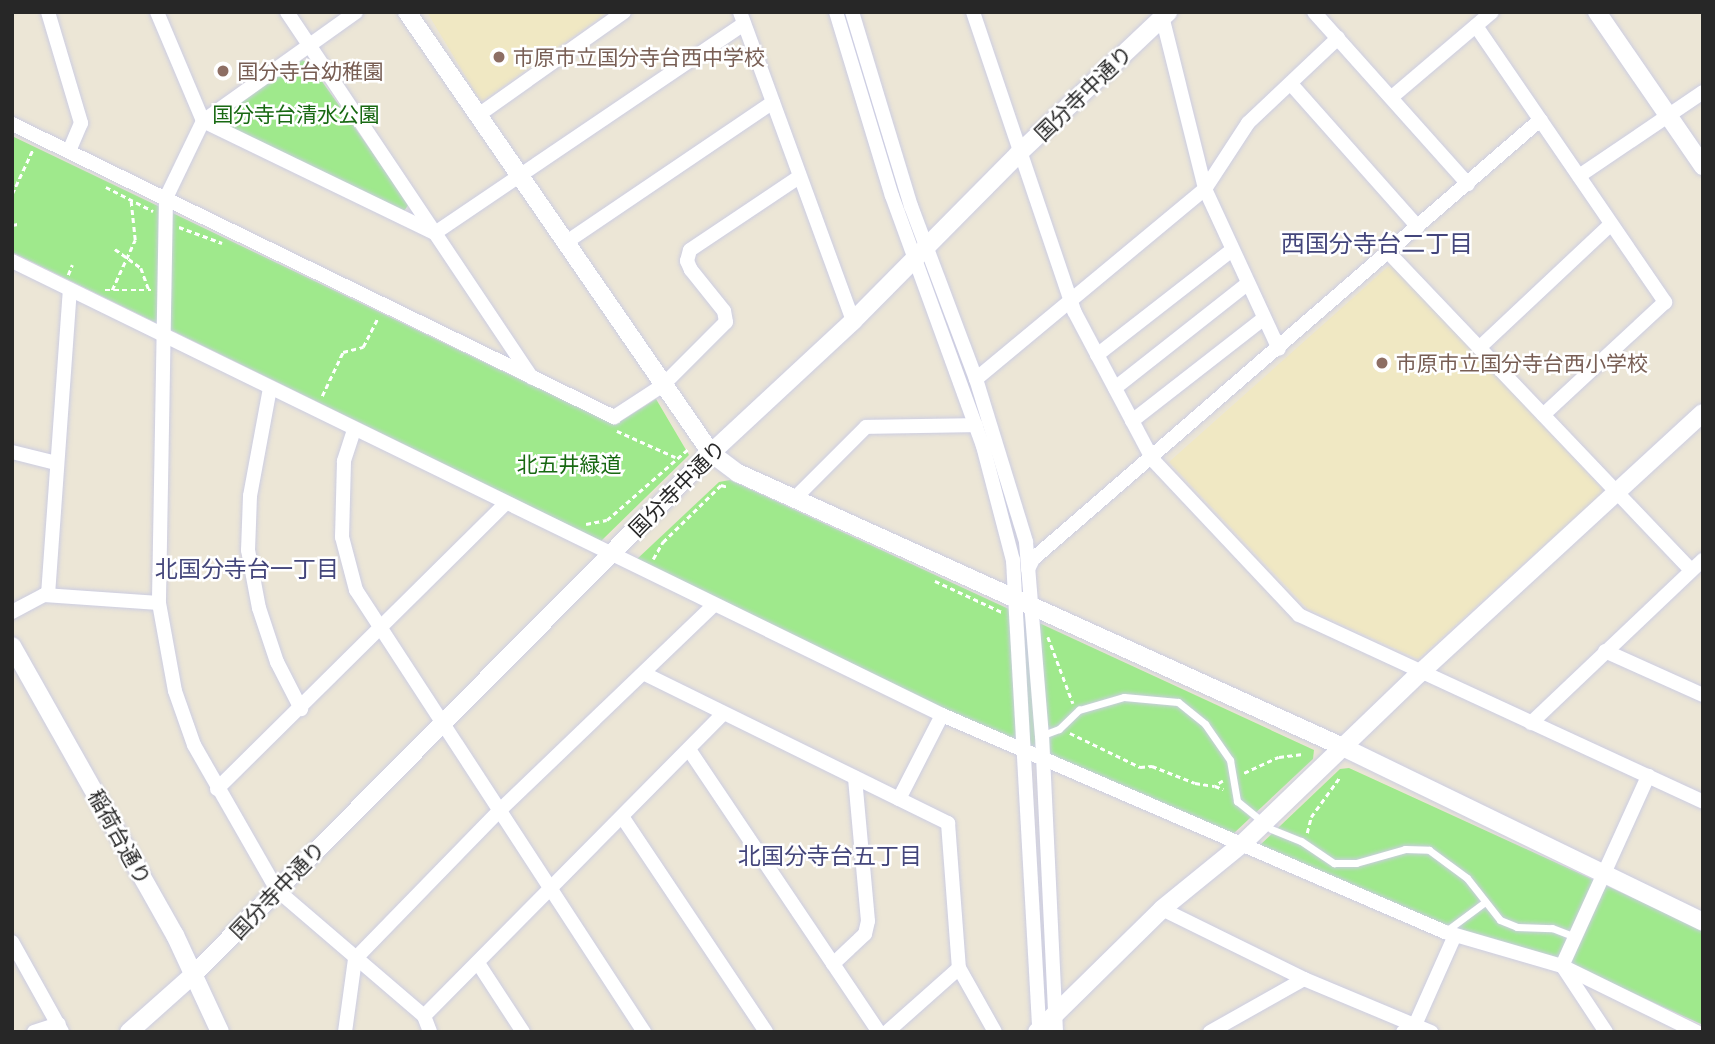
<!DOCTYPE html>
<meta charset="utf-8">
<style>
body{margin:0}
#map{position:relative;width:1715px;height:1044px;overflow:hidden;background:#ece6d6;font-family:"Asap Condensed","Noto Sans JP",sans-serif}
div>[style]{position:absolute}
.education>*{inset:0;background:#f0e8c3}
.green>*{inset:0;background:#9fe98c}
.path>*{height:2.5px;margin-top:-1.25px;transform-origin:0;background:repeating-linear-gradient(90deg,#fff 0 5px,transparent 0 8.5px)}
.roads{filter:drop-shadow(0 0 2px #cccde2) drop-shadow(0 0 2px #cccde2)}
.service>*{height:7px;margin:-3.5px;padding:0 3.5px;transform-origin:3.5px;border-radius:3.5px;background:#fff}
.minor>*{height:14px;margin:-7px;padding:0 7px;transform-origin:7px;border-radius:7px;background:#fff}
.tertiary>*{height:18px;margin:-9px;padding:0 9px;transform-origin:9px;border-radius:9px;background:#fff}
.dots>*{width:19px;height:19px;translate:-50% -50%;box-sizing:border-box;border:4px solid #fff;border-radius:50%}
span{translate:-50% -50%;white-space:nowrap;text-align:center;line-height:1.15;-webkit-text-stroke:5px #fff;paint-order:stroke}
.education-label{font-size:21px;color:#785e54}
.left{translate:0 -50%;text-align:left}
.street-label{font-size:21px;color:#272727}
.park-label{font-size:21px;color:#186912}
.neighbourhood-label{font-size:23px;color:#44467b}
.quarter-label{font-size:24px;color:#44467b}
.frame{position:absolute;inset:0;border:14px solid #272727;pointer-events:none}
</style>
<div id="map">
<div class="education">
<div style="clip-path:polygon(427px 12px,608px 12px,481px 102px)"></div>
<div style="clip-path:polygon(1391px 264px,1604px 491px,1418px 659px,1308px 609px,1169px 462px)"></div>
</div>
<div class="green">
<div style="clip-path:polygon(302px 60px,309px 63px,409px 204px,404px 211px,220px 123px,220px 116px)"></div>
<div style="clip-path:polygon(12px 136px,615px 425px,656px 399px,689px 455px,601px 541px,12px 252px)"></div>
<div style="clip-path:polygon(730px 480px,1314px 750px,1313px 759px,1233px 834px,942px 708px,636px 560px,719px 482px)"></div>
<div style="clip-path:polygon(1349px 768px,1703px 930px,1703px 1025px,1552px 956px,1459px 932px,1259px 846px,1340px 769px)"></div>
</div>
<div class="path">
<div style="left:106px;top:187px;width:53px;rotate:27.1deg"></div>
<div style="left:12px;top:194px;width:50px;rotate:-65deg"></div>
<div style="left:12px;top:225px;width:6px;rotate:-9deg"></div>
<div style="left:179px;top:227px;width:46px;rotate:20.4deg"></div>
<div style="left:115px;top:249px;width:32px;rotate:36deg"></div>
<div style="left:141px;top:268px;width:23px;rotate:70deg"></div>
<div style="left:68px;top:275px;width:11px;rotate:-68deg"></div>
<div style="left:105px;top:290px;width:46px"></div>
<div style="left:112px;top:290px;width:55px;rotate:-65.3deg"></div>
<div style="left:135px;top:240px;width:39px;rotate:-96deg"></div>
<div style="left:322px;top:396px;width:49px;rotate:-64.5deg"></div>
<div style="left:343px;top:352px;width:21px;rotate:-14deg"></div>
<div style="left:363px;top:347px;width:33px;rotate:-63deg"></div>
<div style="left:617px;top:431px;width:64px;rotate:24.1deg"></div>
<div style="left:586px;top:524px;width:21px;rotate:-11deg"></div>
<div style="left:607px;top:520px;width:108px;rotate:-41.2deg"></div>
<div style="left:653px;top:559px;width:20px;rotate:-60deg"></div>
<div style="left:663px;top:542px;width:81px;rotate:-44.5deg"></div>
<div style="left:721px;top:485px;width:7px;rotate:16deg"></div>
<div style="left:935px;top:581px;width:74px;rotate:24.8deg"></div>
<div style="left:1048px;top:637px;width:71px;rotate:69.3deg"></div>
<div style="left:1070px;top:733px;width:78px;rotate:25.9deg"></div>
<div style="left:1140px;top:767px;width:12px;rotate:-5deg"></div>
<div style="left:1152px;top:766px;width:46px;rotate:21.6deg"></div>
<div style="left:1195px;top:783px;width:20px;rotate:9deg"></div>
<div style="left:1244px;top:773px;width:38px;rotate:-25deg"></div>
<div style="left:1279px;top:757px;width:24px;rotate:-7deg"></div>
<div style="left:1223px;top:781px;width:9px;rotate:148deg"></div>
<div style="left:1215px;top:786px;width:9px;rotate:21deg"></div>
<div style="left:1307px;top:833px;width:16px;rotate:-76deg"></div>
<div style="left:1311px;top:817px;width:49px;rotate:-54.1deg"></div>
</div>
<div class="roads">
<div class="service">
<div style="left:1043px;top:735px;width:17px;rotate:-21deg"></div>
<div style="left:1059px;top:729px;width:28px;rotate:-44deg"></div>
<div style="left:1079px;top:710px;width:47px;rotate:-16.1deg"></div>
<div style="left:1124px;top:697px;width:54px;rotate:5.3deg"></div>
<div style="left:1178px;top:702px;width:35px;rotate:39deg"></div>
<div style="left:1205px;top:724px;width:44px;rotate:55.2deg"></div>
<div style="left:1230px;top:760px;width:42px;rotate:80.3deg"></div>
<div style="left:1237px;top:801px;width:26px;rotate:39deg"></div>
<div style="left:1271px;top:829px;width:32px;rotate:22deg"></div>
<div style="left:1301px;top:841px;width:40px;rotate:34deg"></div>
<div style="left:1334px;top:863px;width:22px"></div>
<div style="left:1356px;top:863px;width:51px;rotate:-15.9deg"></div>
<div style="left:1405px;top:849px;width:24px;rotate:2deg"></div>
<div style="left:1429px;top:850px;width:47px;rotate:36.4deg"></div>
<div style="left:1467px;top:878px;width:53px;rotate:51.8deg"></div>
<div style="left:1500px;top:920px;width:18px;rotate:22deg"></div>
<div style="left:1517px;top:927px;width:35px;rotate:2deg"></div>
<div style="left:1552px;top:928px;width:25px;rotate:21deg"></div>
<div style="left:1446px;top:931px;width:49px;rotate:-36.6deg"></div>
</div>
<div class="minor">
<div style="left:48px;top:12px;width:116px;rotate:73.4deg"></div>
<div style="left:81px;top:123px;width:30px;rotate:113deg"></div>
<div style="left:157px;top:12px;width:118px;rotate:67.1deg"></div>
<div style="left:203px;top:121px;width:258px;rotate:25.8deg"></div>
<div style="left:435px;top:233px;width:373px;rotate:-34.1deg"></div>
<div style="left:287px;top:12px;width:440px;rotate:56.2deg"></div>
<div style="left:356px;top:12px;width:188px;rotate:144.5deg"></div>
<div style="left:203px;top:121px;width:85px;rotate:115.7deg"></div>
<div style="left:166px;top:198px;width:405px;rotate:91deg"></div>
<div style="left:159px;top:603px;width:89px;rotate:79.7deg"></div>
<div style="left:175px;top:691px;width:57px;rotate:70.6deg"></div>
<div style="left:194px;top:745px;width:167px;rotate:60.2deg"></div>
<div style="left:277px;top:890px;width:194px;rotate:40.6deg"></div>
<div style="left:424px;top:1016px;width:17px;rotate:69deg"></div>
<div style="left:740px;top:12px;width:329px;rotate:69.9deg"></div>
<div style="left:836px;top:12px;width:192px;rotate:73.1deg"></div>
<div style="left:892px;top:196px;width:266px;rotate:70deg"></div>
<div style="left:983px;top:446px;width:118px;rotate:75.3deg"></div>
<div style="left:1013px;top:560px;width:473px;rotate:86.8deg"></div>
<div style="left:852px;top:12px;width:203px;rotate:73.1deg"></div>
<div style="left:911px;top:206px;width:185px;rotate:69.4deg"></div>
<div style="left:976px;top:379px;width:170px;rotate:72.9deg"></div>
<div style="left:1026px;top:542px;width:194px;rotate:85.3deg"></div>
<div style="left:1042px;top:735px;width:297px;rotate:87.3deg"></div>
<div style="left:973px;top:12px;width:316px;rotate:71.3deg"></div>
<div style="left:1074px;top:311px;width:169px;rotate:62.1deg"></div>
<div style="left:1153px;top:460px;width:213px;rotate:46.7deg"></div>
<div style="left:1299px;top:615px;width:445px;rotate:24.8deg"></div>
<div style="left:1161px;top:12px;width:182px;rotate:76deg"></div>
<div style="left:1205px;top:189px;width:176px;rotate:65.2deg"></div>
<div style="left:1314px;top:12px;width:231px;rotate:48.2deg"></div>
<div style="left:1476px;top:26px;width:335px;rotate:55.6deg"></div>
<div style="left:1665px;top:302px;width:166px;rotate:137.2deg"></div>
<div style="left:1291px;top:84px;width:191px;rotate:48.4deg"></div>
<div style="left:1392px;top:97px;width:131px;rotate:-40.4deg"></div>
<div style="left:477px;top:116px;width:180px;rotate:-35.3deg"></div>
<div style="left:12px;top:124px;width:670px;rotate:25.95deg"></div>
<div style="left:614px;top:417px;width:59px;rotate:-33.1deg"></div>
<div style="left:663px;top:385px;width:89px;rotate:-45deg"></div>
<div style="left:726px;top:322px;width:11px;rotate:-100deg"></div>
<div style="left:724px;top:311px;width:53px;rotate:-128.8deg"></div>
<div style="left:691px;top:270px;width:10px;rotate:-114deg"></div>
<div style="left:687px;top:261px;width:11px;rotate:-75deg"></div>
<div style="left:690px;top:250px;width:131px;rotate:-33.8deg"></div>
<div style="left:1579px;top:176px;width:150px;rotate:-34.1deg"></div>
<div style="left:565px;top:243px;width:251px;rotate:-34.1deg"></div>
<div style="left:1389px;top:253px;width:438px;rotate:46.4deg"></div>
<div style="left:12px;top:261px;width:1035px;rotate:26.02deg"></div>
<div style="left:942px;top:715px;width:548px;rotate:23.34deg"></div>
<div style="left:1445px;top:932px;width:122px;rotate:16.2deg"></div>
<div style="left:1562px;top:966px;width:150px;rotate:26.1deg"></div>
<div style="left:1479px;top:348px;width:181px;rotate:-43.2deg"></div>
<div style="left:1097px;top:355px;width:171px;rotate:-37.9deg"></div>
<div style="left:976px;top:379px;width:298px;rotate:-39.7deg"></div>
<div style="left:1205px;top:189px;width:79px;rotate:-56.9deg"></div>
<div style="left:1248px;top:123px;width:124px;rotate:-43.4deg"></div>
<div style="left:270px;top:388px;width:110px;rotate:100.5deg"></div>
<div style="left:250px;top:496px;width:54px;rotate:92.1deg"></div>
<div style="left:248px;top:550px;width:59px;rotate:79.3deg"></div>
<div style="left:259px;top:608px;width:57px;rotate:71.6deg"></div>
<div style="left:277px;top:662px;width:53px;rotate:62.9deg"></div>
<div style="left:1115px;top:388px;width:168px;rotate:-38.2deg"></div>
<div style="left:1132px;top:421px;width:166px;rotate:-37.9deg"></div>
<div style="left:354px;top:430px;width:33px;rotate:108deg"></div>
<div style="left:344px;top:461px;width:76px;rotate:91.5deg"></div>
<div style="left:342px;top:537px;width:55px;rotate:75.2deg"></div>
<div style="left:356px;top:590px;width:528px;rotate:56.91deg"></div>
<div style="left:12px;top:452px;width:45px;rotate:14deg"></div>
<div style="left:794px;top:499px;width:102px;rotate:-45deg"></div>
<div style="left:866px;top:427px;width:110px;rotate:-1deg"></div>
<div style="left:1028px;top:569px;width:11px;rotate:-63deg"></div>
<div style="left:1033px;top:559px;width:671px;rotate:-40.89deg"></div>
<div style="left:48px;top:595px;width:306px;rotate:-85.9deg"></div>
<div style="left:12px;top:612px;width:36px;rotate:-28deg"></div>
<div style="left:44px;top:595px;width:115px;rotate:4deg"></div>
<div style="left:1605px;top:651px;width:107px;rotate:24.2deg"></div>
<div style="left:645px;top:674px;width:338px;rotate:26.2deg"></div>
<div style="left:948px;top:823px;width:145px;rotate:85.7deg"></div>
<div style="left:959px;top:968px;width:73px;rotate:60.6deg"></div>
<div style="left:1531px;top:723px;width:237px;rotate:-43.5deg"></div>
<div style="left:690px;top:751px;width:339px;rotate:56.1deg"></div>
<div style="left:217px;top:789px;width:405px;rotate:-44.7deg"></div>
<div style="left:899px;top:799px;width:94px;rotate:-62.9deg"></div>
<div style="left:623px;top:818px;width:257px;rotate:56.2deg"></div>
<div style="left:1162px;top:909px;width:158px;rotate:26.2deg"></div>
<div style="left:1304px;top:979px;width:138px;rotate:22.7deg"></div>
<div style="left:12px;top:942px;width:103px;rotate:60.9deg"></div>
<div style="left:478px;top:963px;width:82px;rotate:56.9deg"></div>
<div style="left:833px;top:964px;width:44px;rotate:-43.2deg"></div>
<div style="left:865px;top:934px;width:13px;rotate:-77deg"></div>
<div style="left:868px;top:921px;width:144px;rotate:-95.2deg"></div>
<div style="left:1562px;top:966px;width:209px;rotate:-65.6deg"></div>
<div style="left:1563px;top:967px;width:78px;rotate:56.5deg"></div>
<div style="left:424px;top:1016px;width:425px;rotate:-45.3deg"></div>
<div style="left:34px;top:1032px;width:26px;rotate:-18deg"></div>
<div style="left:345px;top:1032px;width:74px;rotate:-82.2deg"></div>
<div style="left:355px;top:959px;width:205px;rotate:-45.8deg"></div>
<div style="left:498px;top:812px;width:299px;rotate:-43.8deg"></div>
<div style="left:887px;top:1032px;width:96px;rotate:-41.6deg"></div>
<div style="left:1210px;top:1032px;width:108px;rotate:-29.4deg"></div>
<div style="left:1403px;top:1032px;width:14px;rotate:-30deg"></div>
<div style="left:1415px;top:1025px;width:98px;rotate:-66deg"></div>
</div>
<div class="tertiary">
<div style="left:407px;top:12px;width:536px;rotate:55.42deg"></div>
<div style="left:711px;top:453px;width:34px;rotate:37deg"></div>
<div style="left:738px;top:473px;width:666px;rotate:24.37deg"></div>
<div style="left:1345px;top:748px;width:398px;rotate:25.9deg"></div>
<div style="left:1597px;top:12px;width:187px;rotate:55.5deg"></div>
<div style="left:12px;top:646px;width:332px;rotate:60.6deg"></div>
<div style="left:175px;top:935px;width:107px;rotate:65.1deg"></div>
<div style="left:129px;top:1032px;width:87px;rotate:-41.7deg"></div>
<div style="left:194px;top:974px;width:734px;rotate:-45.22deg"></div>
<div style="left:711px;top:453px;width:194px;rotate:-42.9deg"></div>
<div style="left:853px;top:321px;width:235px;rotate:-45.3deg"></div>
<div style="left:1018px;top:154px;width:207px;rotate:-43.4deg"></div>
<div style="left:1037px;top:1032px;width:175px;rotate:-44.5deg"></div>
<div style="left:1162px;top:909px;width:103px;rotate:-39.1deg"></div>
<div style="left:1242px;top:844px;width:247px;rotate:-43.9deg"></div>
<div style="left:1420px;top:673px;width:384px;rotate:-42.6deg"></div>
</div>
</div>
<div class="dots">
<div style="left:499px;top:57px;background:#8d6e63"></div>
<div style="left:223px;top:71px;background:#8d6e63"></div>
<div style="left:1382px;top:363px;background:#8d6e63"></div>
</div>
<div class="education-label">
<span class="left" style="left:513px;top:57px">市原市立国分寺台西中学校</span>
<span class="left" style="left:237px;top:71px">国分寺台幼稚園</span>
<span class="left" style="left:1396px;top:363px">市原市立国分寺台西小学校</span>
</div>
<div class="street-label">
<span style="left:1083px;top:93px;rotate:-44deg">国分寺中通り</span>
<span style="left:677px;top:488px;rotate:-45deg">国分寺中通り</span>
<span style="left:120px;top:837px;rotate:61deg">稲荷台通り</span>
<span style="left:277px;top:890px;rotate:-46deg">国分寺中通り</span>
</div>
<div class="park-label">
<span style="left:296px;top:114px">国分寺台清水公園</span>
<span style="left:569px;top:464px">北五井緑道</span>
</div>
<div class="neighbourhood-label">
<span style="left:247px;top:569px">北国分寺台一丁目</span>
<span style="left:830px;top:856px">北国分寺台五丁目</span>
</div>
<div class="quarter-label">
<span style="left:1377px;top:244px">西国分寺台二丁目</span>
</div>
<div class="frame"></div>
</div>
